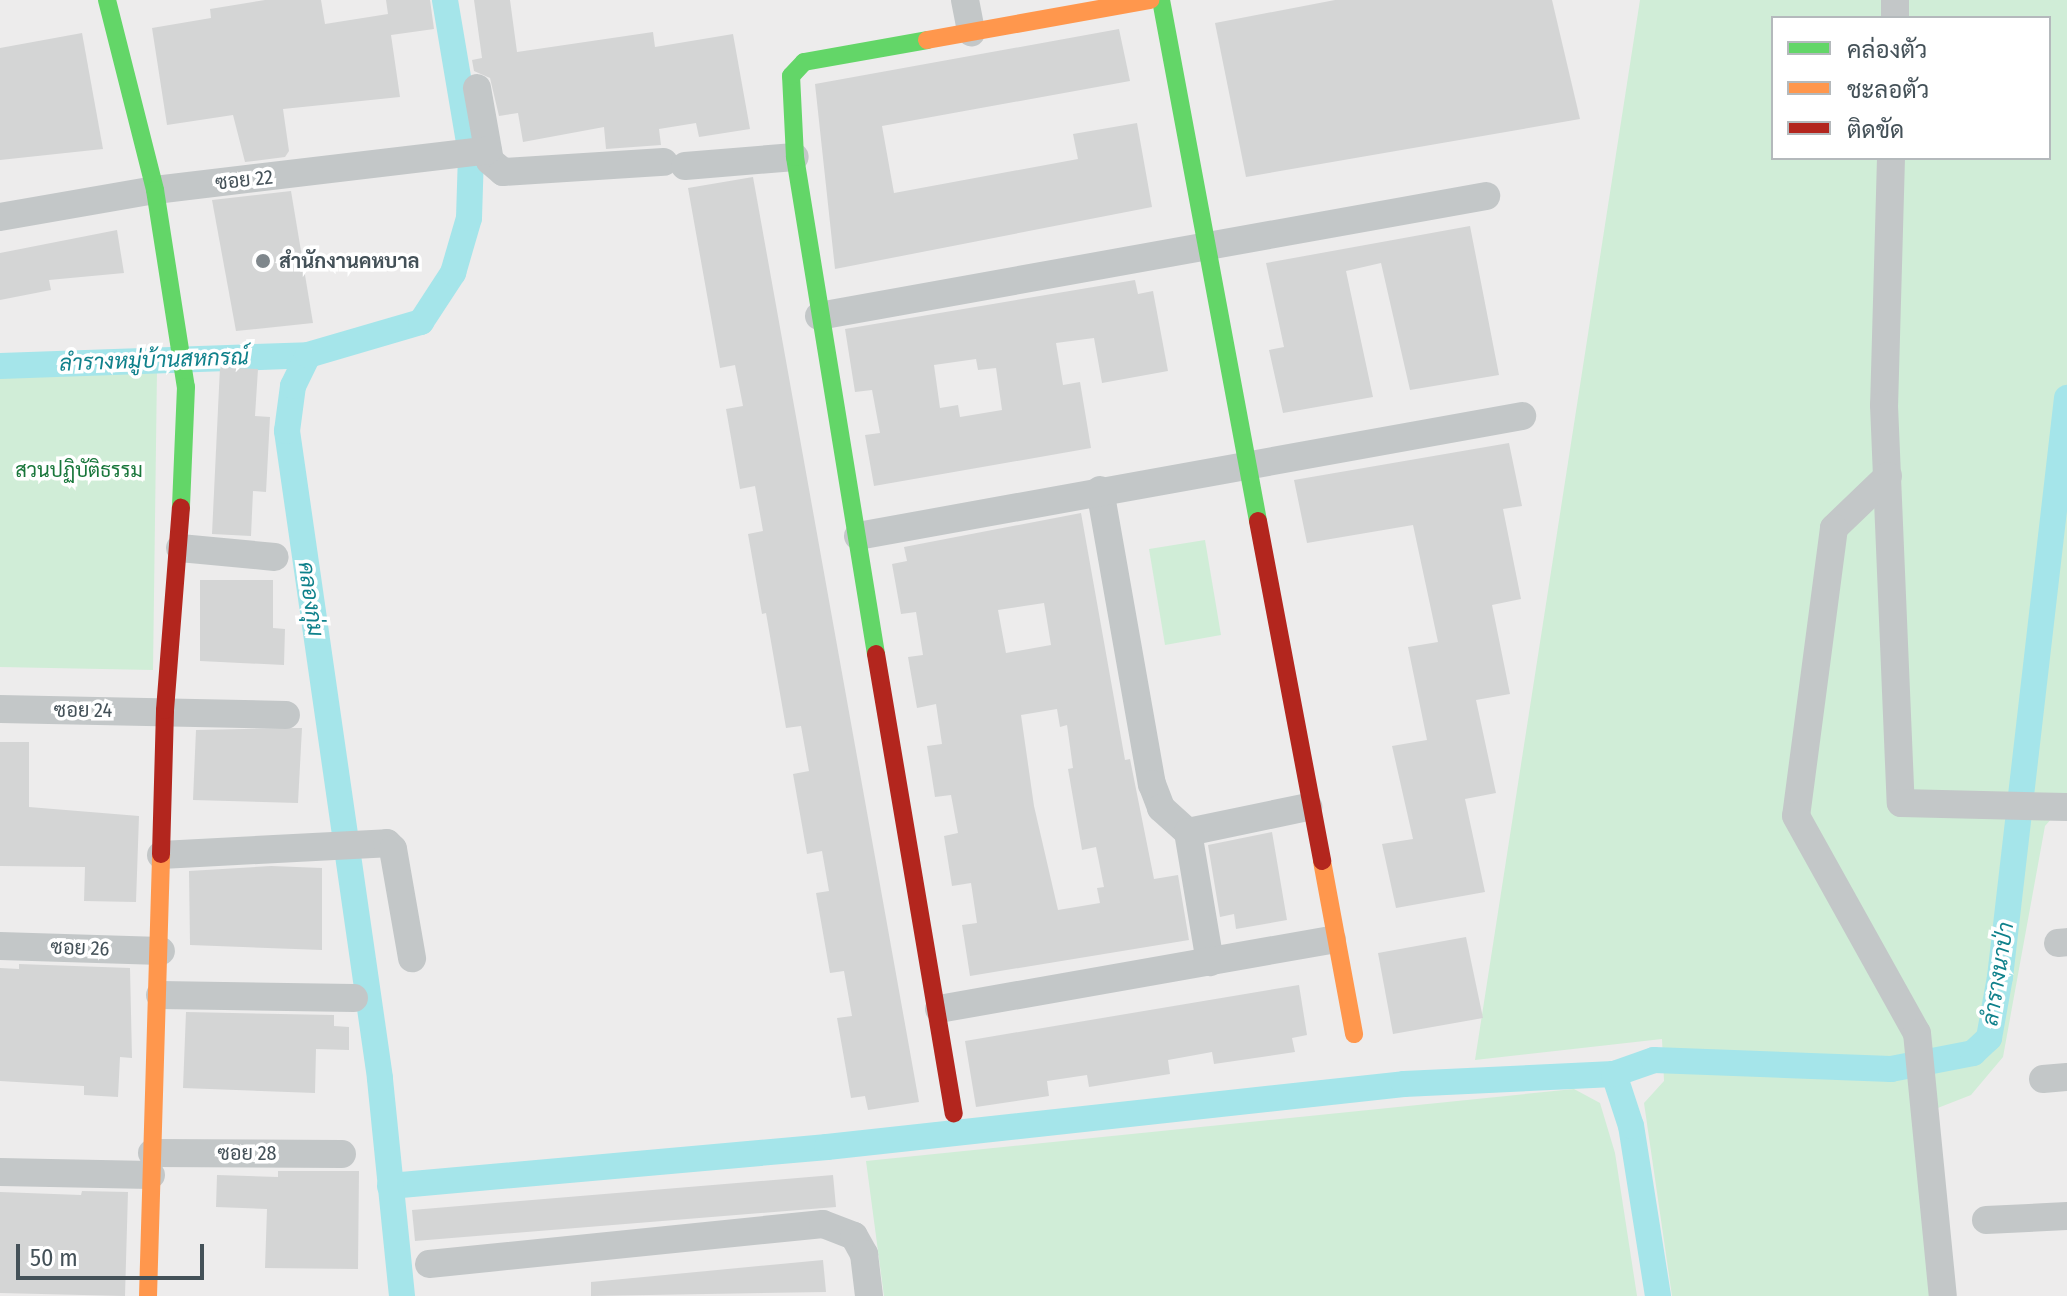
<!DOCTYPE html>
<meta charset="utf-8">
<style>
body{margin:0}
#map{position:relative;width:2067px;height:1296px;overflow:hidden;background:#edecec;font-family:"Fira Sans Condensed",Sarabun,sans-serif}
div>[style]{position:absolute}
.green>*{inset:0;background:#d0edd7}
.canal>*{height:26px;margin:-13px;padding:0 13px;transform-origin:13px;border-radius:13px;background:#a5e5ea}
.building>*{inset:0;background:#d4d5d5}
.street>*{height:28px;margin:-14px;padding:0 14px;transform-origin:14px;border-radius:14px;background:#c3c7c8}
.fast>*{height:18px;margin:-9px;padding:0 9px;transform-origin:9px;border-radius:9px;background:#63d668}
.slow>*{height:18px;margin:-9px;padding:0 9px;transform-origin:9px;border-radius:9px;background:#ff974d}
.jam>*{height:18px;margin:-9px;padding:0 9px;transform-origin:9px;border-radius:9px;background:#b3261e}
.dots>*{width:22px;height:22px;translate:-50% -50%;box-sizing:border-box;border:4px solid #fff;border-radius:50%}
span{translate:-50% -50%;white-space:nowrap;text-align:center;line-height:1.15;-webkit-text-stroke:7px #fff;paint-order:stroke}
.street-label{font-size:20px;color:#445158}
.poi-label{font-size:20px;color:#445158;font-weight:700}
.left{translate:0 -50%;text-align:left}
.park-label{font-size:20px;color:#18763a}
.water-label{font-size:22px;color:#0f818b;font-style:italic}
.legend{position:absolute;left:1771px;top:16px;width:280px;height:144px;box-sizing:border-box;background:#fff;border:2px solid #b4b9bc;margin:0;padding:10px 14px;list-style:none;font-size:24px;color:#445158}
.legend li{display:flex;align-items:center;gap:16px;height:40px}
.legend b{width:40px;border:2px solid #b4b9bc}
.scale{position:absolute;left:16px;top:1244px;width:188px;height:36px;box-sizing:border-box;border:4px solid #445158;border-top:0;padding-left:10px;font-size:24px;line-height:28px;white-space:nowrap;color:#445158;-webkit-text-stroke:6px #fff;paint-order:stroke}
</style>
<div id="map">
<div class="green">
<div style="clip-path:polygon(evenodd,1640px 0,2067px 0,2067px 801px,2045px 826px,2003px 1057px,1971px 1095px,1930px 1111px,1946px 1296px,1672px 1296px,1644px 1103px,1664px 1081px,1662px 1039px,1475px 1060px,1640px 0,1773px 18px,2049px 18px,2049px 158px,1773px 158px,1773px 18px)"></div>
<div style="clip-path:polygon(157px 370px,153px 670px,0 667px,0 378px)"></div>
<div style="clip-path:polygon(1205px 540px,1221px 635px,1165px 645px,1149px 549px)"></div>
<div style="clip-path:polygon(1574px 1089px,1600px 1103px,1615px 1153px,1637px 1296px,884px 1296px,866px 1161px)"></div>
</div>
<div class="canal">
<div style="left:0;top:366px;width:308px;rotate:-2deg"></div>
<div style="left:390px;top:1186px;width:439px;rotate:-5.1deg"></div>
<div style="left:827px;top:1147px;width:580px;rotate:-6.23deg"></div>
<div style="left:1404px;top:1084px;width:210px;rotate:-2.7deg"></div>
<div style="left:402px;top:1296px;width:219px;rotate:-95.8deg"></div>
<div style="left:380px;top:1078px;width:654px;rotate:-98.18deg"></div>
<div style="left:287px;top:431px;width:45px;rotate:-82.4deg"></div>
<div style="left:293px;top:386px;width:34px;rotate:-64deg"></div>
<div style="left:308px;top:355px;width:118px;rotate:-16.3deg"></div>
<div style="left:421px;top:322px;width:59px;rotate:-56.9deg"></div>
<div style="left:453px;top:273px;width:57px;rotate:-73.8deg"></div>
<div style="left:469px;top:218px;width:64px;rotate:-88.2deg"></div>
<div style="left:471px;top:154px;width:156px;rotate:-99.6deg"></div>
<div style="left:1658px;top:1296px;width:172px;rotate:-99deg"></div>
<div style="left:1631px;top:1126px;width:55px;rotate:-108.1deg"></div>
<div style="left:1614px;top:1074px;width:42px;rotate:-19.3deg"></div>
<div style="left:1654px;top:1060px;width:237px;rotate:2.2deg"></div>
<div style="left:1891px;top:1069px;width:84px;rotate:-11deg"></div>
<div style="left:1973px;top:1053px;width:22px;rotate:-43deg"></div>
<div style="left:1989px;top:1038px;width:62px;rotate:-79.8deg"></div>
<div style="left:2000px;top:977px;width:583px;rotate:-83.4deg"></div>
</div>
<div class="building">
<div style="clip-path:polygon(265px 0,321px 0,325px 24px,388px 14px,386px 0,430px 0,434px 29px,391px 35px,400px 97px,283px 109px,289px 151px,285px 157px,245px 162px,233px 115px,167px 125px,152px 28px,211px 18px,210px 9px)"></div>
<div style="clip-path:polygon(474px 0,510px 0,517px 52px,653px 32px,655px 47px,733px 34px,750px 129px,699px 137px,696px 123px,659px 129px,661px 145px,606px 149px,604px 127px,523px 142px,518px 113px,499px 116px,490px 78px,474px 71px,472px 60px,482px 58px)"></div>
<div style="clip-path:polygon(1335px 0,1552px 0,1580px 119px,1246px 177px,1215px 23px)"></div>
<div style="clip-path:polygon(1119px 29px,1130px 81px,882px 126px,894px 193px,1078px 159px,1073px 134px,1137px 123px,1152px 207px,835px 269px,815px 84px)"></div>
<div style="clip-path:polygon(82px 33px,103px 149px,0 160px,0 48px)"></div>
<div style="clip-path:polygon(753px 177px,919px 1102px,868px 1110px,865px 1096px,851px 1098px,837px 1018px,852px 1016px,844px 971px,830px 973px,816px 893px,829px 891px,822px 851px,807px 854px,793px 774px,809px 771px,801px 726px,786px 728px,766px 613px,762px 614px,748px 534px,763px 531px,755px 486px,740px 489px,726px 409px,743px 406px,735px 365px,720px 368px,688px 188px)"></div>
<div style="clip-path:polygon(291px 191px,313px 323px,236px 331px,212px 200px)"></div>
<div style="clip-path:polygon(1470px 226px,1499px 375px,1410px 390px,1381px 263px,1346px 271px,1373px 397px,1283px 413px,1269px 350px,1284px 347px,1266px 263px)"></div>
<div style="clip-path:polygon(117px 230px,124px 273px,49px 280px,51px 290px,0 300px,0 253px)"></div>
<div style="clip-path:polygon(evenodd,1135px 280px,1138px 294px,1153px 291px,1168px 371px,1102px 383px,1094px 338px,1056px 343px,1063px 385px,1080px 382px,1091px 448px,874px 486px,865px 435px,880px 433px,872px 390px,855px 392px,845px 329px,1135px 280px,976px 359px,978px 370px,996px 368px,1002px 410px,960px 417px,958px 405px,940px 408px,934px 365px,976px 359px)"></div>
<div style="clip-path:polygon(220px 367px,258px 369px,255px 416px,270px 417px,266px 492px,253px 491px,251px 536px,212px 534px)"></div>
<div style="clip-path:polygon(1509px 443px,1522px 506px,1503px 509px,1521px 599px,1492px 605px,1510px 694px,1476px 700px,1496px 793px,1465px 799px,1485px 892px,1396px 908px,1382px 844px,1413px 839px,1392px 746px,1427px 740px,1408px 647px,1438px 642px,1413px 525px,1307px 543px,1294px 480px)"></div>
<div style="clip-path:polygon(evenodd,1081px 513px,1125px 760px,1130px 759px,1154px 879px,1178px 875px,1189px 940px,970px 976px,962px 925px,977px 923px,971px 883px,952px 886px,944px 836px,958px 833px,951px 795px,935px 797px,927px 746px,942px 744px,936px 704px,917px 708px,908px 657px,923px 655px,916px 612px,901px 614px,892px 564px,907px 561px,904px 547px,1081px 513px,1044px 603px,1051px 645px,1006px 653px,998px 610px,1044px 603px,1081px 513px,1057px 709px,1060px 727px,1067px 725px,1073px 768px,1068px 769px,1082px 850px,1096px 847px,1104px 887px,1097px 888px,1100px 903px,1058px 910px,1034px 806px,1021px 715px,1057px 709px)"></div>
<div style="clip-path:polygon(200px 580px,273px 580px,273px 628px,285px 629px,284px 665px,200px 661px)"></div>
<div style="clip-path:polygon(296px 728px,302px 728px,298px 803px,193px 800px,196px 730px)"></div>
<div style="clip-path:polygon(0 742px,29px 742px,29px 807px,139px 816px,136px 902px,84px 901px,85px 867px,0 866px)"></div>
<div style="clip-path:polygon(1272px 832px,1287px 920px,1236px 929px,1234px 914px,1220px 917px,1208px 845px)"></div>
<div style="clip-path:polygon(271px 866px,322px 868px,322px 950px,190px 945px,189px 871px)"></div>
<div style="clip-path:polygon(1466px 937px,1483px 1018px,1393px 1034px,1378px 953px)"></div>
<div style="clip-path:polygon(19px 964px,130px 968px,132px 1058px,120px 1057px,118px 1097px,84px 1095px,84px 1086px,0 1081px,0 968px,19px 969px)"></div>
<div style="clip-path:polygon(1299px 985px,1307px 1035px,1292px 1038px,1295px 1052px,1214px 1064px,1212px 1052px,1168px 1060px,1170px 1074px,1089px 1087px,1087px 1075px,1047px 1081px,1049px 1096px,976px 1107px,965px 1041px)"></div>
<div style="clip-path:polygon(186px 1012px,334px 1015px,334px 1026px,349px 1027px,349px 1050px,316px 1049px,315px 1093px,183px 1088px)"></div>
<div style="clip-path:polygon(278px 1171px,359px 1171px,358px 1269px,265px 1268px,267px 1209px,216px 1207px,217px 1175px,278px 1177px)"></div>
<div style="clip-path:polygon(833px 1175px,836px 1207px,415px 1241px,412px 1210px)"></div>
<div style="clip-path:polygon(82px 1191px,128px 1192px,125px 1296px,0 1293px,0 1192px,81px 1195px)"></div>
<div style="clip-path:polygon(823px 1260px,826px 1292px,591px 1296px,591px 1282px)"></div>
</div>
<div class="street">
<div style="left:965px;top:0;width:33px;rotate:79deg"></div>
<div style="left:1895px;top:18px;width:18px;rotate:-90deg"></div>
<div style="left:477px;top:88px;width:74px;rotate:79.9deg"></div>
<div style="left:490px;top:161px;width:17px;rotate:40deg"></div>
<div style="left:503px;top:172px;width:161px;rotate:-3.6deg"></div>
<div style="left:1891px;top:158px;width:247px;rotate:91.6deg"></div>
<div style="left:1884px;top:405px;width:398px;rotate:87.6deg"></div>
<div style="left:1901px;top:803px;width:166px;rotate:1.4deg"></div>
<div style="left:685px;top:166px;width:110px;rotate:-4.7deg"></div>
<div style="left:0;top:217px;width:157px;rotate:-9.9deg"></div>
<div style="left:155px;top:190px;width:335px;rotate:-6.8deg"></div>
<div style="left:819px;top:316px;width:678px;rotate:-10.2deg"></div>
<div style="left:1888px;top:476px;width:75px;rotate:136.1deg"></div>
<div style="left:1834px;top:528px;width:290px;rotate:97.5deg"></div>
<div style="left:1796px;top:816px;width:248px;rotate:60.9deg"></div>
<div style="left:1917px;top:1033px;width:264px;rotate:84.4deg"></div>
<div style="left:1100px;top:490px;width:299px;rotate:80deg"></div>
<div style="left:1152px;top:784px;width:26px;rotate:69deg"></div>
<div style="left:1161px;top:808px;width:36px;rotate:42deg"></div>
<div style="left:1188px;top:832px;width:123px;rotate:-11.8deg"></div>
<div style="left:858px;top:536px;width:675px;rotate:-10.24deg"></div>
<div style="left:180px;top:548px;width:95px;rotate:5.4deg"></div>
<div style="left:0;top:709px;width:286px;rotate:1.2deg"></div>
<div style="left:1188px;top:832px;width:132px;rotate:80.4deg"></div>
<div style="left:161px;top:855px;width:226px;rotate:-3deg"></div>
<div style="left:387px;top:843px;width:8px;rotate:45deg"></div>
<div style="left:393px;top:849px;width:111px;rotate:80.1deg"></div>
<div style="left:2058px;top:943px;width:9px;rotate:-6deg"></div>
<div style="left:0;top:946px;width:161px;rotate:1.8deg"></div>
<div style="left:160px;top:995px;width:194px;rotate:0.9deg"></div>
<div style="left:939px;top:1009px;width:399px;rotate:-10deg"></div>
<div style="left:2043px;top:1079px;width:24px;rotate:-5deg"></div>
<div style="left:152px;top:1153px;width:190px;rotate:0.3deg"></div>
<div style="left:0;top:1172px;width:151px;rotate:1.1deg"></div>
<div style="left:1986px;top:1220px;width:81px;rotate:-2.8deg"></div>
<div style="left:429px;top:1264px;width:396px;rotate:-5.8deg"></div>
<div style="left:823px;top:1224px;width:33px;rotate:21deg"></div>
<div style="left:854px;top:1236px;width:21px;rotate:61deg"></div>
<div style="left:864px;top:1254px;width:42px;rotate:83.2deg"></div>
</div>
<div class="fast">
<div style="left:107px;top:0;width:196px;rotate:75.8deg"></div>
<div style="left:155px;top:190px;width:199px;rotate:81.1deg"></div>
<div style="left:186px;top:387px;width:121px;rotate:92.4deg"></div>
<div style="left:1161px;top:0;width:530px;rotate:79.45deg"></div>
<div style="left:876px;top:654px;width:504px;rotate:-99.26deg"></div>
<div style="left:795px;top:157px;width:81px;rotate:-92.8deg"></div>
<div style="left:791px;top:76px;width:19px;rotate:-47deg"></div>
<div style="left:804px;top:62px;width:125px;rotate:-10.1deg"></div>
</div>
<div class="slow">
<div style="left:927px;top:40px;width:227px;rotate:-10.2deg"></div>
<div style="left:1322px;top:861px;width:176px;rotate:79.5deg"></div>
<div style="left:148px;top:1296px;width:442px;rotate:-88.3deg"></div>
</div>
<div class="jam">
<div style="left:1258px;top:521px;width:346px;rotate:79.3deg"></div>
<div style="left:876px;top:654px;width:466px;rotate:80.4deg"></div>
<div style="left:161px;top:854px;width:144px;rotate:-88.4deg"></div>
<div style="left:165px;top:710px;width:203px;rotate:-85.5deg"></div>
</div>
<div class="dots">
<div style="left:263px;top:261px;background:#7f878c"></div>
</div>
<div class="street-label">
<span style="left:244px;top:180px;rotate:-6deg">ซอย 22</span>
<span style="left:83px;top:710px">ซอย 24</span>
<span style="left:80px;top:948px;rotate:2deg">ซอย 26</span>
<span style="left:247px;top:1153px">ซอย 28</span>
</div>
<div class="poi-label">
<span class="left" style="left:279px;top:261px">สำนักงานคหบาล</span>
</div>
<div class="park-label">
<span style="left:79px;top:470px">สวนปฏิบัติธรรม</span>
</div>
<div class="water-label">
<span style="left:154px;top:360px;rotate:-2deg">ลำรางหมู่บ้านสหกรณ์</span>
<span style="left:311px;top:599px;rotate:82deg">คลองกุ่ม</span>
<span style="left:1998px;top:974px;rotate:-81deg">ลำรางนาป่า</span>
</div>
<ul class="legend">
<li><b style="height:10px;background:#63d668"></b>คล่องตัว</li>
<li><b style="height:10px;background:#ff974d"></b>ชะลอตัว</li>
<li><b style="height:10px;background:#b3261e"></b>ติดขัด</li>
</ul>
<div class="scale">50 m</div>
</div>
